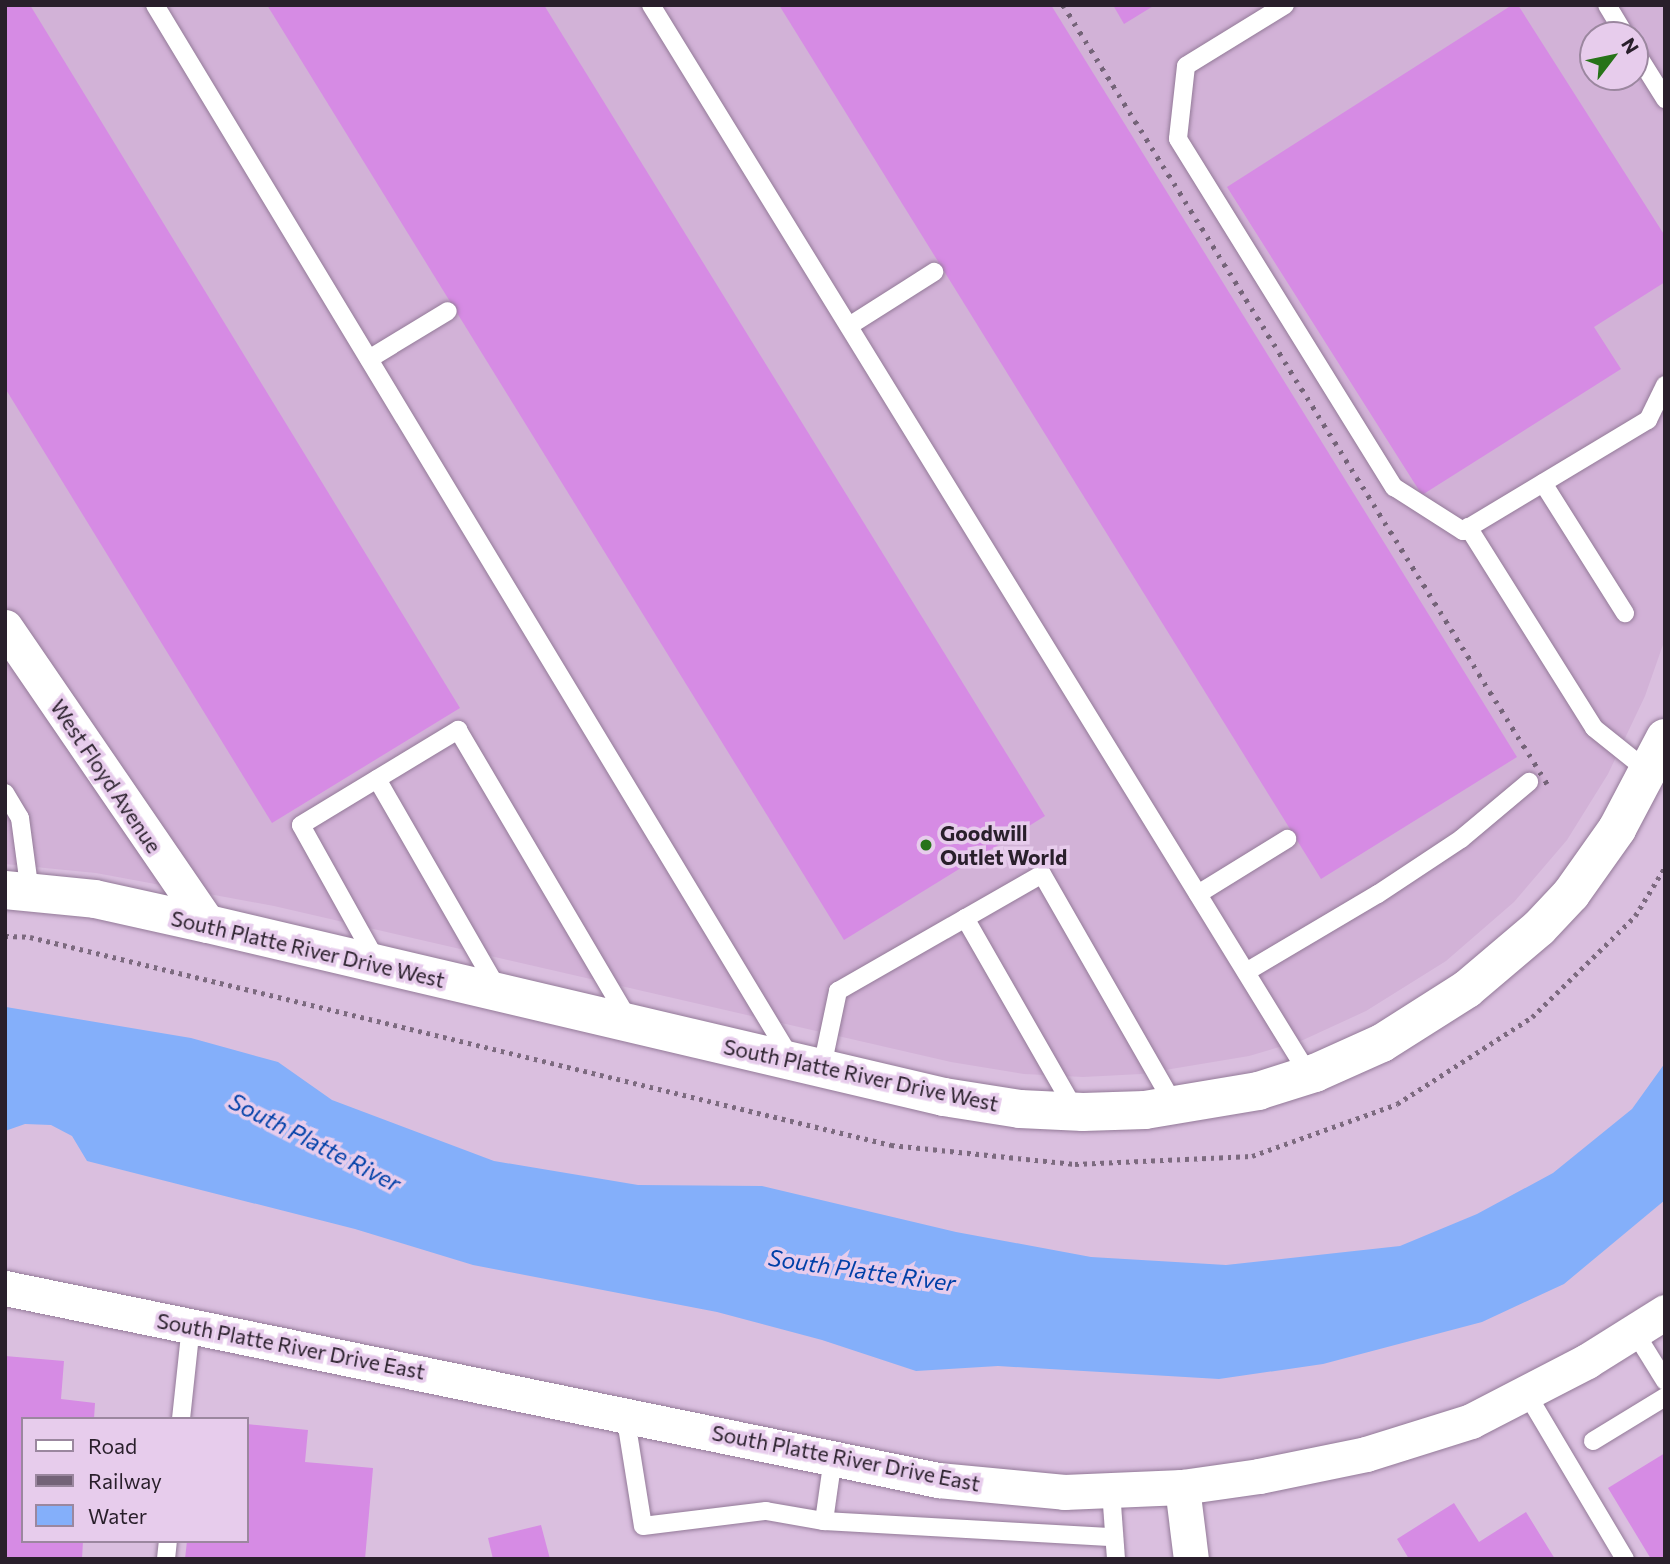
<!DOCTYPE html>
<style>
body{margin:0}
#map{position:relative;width:1670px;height:1564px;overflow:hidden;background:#dabfdf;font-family:Commissioner,sans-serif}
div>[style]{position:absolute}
.built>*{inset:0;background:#d2b2d7}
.water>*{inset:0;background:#84affa}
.building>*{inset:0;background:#d68be4}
.path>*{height:4.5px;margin-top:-2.25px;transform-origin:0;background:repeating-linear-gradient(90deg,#7c6a7f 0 3.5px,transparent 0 8.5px)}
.roads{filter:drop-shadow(0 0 2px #937a98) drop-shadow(0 0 2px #937a98)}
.lane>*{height:18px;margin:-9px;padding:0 9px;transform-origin:9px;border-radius:9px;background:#fff}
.street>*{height:35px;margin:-17.5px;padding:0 17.5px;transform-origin:17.5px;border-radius:17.5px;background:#fff}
.secondary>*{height:38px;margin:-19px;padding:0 19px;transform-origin:19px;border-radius:19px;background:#fff}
.rail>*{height:5px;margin-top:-2.5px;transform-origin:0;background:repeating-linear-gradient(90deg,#746378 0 3.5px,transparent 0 10.5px)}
.dots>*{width:19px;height:19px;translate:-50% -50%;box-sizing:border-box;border:4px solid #e7ccec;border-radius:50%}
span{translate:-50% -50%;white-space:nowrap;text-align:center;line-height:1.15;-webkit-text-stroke:7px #e7ccec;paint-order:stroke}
.street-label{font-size:21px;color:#291f2b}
.poi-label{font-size:21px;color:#291f2b;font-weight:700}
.left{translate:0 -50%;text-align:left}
.water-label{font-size:23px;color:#0040a8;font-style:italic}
.frame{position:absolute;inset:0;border:7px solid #291f2b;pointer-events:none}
.legend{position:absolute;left:21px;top:1417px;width:228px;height:126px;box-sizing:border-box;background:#e7ccec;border:2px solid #9b879f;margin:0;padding:9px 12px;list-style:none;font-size:21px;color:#291f2b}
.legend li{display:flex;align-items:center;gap:14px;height:35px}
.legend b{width:35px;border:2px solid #9b879f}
.north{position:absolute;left:1579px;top:21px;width:70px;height:70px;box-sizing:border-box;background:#e7ccec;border:2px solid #9b879f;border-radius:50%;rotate:58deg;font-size:19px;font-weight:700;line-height:28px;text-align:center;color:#291f2b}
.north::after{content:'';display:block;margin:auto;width:24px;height:32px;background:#277319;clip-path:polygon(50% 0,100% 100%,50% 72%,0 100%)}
</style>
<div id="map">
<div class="built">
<div style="clip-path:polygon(evenodd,5px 5px,1665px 5px,1665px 639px,1645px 696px,1608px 774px,1567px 840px,1514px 902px,1446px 961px,1366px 1011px,1303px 1040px,1249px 1056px,1141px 1074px,1083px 1077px,1024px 1074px,951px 1062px,274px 906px,96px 873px,5px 864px,5px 5px,1593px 35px,1635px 35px,1635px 77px,1593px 77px,1593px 35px)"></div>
</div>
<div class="water">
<div style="clip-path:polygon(6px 1007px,191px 1038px,278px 1062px,332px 1100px,494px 1161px,638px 1185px,762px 1186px,956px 1232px,1091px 1257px,1226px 1265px,1400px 1246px,1477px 1214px,1553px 1173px,1632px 1109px,1665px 1063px,1665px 1200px,1564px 1284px,1482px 1322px,1323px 1364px,1219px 1379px,998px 1366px,916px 1371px,822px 1340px,717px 1312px,473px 1265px,355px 1229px,87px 1161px,72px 1136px,51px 1125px,25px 1124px,5px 1131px)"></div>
</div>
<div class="building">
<div style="clip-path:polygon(5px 5px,30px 5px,460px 708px,272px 823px,5px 388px)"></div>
<div style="clip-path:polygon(267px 5px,544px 5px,1045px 816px,844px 940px)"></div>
<div style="clip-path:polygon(779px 5px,1051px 5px,1517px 757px,1321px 879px)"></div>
<div style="clip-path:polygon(1113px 5px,1155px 5px,1124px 24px)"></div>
<div style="clip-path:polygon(1512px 5px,1518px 5px,1665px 236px,1665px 282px,1594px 327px,1621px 369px,1422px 495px,1227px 187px)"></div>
<div style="clip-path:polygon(5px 1356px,64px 1361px,61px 1399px,95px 1403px,94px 1419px,23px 1419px,23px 1541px,83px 1541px,82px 1559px,5px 1559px)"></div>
<div style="clip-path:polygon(247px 1424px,308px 1430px,305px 1462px,373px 1468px,365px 1559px,185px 1559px,187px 1541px,247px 1541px)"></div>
<div style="clip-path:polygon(1665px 1453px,1665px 1559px,1651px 1559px,1608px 1488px)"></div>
<div style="clip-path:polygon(1454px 1503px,1479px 1542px,1526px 1512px,1555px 1559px,1409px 1559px,1397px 1539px)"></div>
<div style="clip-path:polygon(541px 1525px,550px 1559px,493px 1559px,488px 1538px)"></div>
</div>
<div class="path">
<div style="left:5px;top:936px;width:25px;rotate:2deg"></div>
<div style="left:30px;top:937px;width:886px;rotate:13.58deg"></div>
<div style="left:891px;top:1145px;width:185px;rotate:5.9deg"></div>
<div style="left:1075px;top:1164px;width:177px;rotate:-2.6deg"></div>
<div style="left:1252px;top:1156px;width:154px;rotate:-19.7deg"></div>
<div style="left:1397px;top:1104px;width:161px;rotate:-32.8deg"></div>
<div style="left:1532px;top:1017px;width:144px;rotate:-44.4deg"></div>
<div style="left:1635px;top:916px;width:57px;rotate:-58.5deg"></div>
</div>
<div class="roads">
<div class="lane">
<div style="left:155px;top:5px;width:1229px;rotate:58.88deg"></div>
<div style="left:651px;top:5px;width:1256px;rotate:58.41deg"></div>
<div style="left:1285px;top:5px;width:116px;rotate:148.4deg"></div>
<div style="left:1186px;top:66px;width:73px;rotate:96.3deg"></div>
<div style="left:1178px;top:139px;width:410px;rotate:58.2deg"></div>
<div style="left:1394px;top:487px;width:82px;rotate:32.5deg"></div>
<div style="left:1463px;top:531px;width:216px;rotate:-31deg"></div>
<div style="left:1648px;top:420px;width:39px;rotate:-64deg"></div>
<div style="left:1607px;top:5px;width:35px;rotate:59deg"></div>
<div style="left:1635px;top:51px;width:57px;rotate:58deg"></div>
<div style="left:849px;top:326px;width:101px;rotate:-32.4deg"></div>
<div style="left:369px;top:359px;width:92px;rotate:-31.3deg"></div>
<div style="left:1543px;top:483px;width:154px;rotate:57.8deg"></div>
<div style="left:1468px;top:527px;width:237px;rotate:57.9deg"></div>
<div style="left:1594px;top:728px;width:70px;rotate:38.7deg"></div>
<div style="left:377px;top:779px;width:241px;rotate:60.1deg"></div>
<div style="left:5px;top:793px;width:29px;rotate:59deg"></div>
<div style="left:20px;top:818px;width:76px;rotate:82.4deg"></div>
<div style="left:1198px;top:894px;width:105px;rotate:-31.7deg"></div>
<div style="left:965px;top:918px;width:224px;rotate:60.2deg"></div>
<div style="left:376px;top:960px;width:154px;rotate:-119.1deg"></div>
<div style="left:301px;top:825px;width:184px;rotate:-31.2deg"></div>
<div style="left:458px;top:730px;width:337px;rotate:59.5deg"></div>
<div style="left:1246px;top:972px;width:153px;rotate:-30.6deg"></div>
<div style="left:1378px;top:894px;width:100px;rotate:-33.5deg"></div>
<div style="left:1461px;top:839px;width:89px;rotate:-40deg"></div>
<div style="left:822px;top:1067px;width:78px;rotate:-78.1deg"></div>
<div style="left:838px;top:991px;width:235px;rotate:-29.8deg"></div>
<div style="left:1042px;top:874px;width:267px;rotate:60.2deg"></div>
<div style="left:1634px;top:1331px;width:59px;rotate:58.2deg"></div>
<div style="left:1527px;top:1394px;width:192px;rotate:59.3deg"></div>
<div style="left:625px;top:1414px;width:113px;rotate:80.9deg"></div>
<div style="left:643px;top:1526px;width:124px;rotate:-7deg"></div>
<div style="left:766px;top:1511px;width:59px;rotate:9.8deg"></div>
<div style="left:824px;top:1521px;width:290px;rotate:3.2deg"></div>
<div style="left:181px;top:1419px;width:94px;rotate:-83.9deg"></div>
<div style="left:1593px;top:1441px;width:84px;rotate:-31.4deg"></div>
<div style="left:1111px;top:1491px;width:68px;rotate:85.8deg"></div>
<div style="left:824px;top:1521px;width:64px;rotate:-81.9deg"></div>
<div style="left:166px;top:1559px;width:18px;rotate:-84deg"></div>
</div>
<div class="street">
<div style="left:5px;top:627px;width:360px;rotate:55.6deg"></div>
<div style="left:5px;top:1288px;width:953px;rotate:11.63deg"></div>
<div style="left:938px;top:1480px;width:127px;rotate:5.4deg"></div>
<div style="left:1064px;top:1492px;width:118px;rotate:-2.4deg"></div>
<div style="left:1182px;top:1487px;width:78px;rotate:-8.1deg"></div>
<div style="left:1259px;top:1476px;width:109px;rotate:-11.6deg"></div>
<div style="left:1366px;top:1454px;width:110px;rotate:-17.4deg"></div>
<div style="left:1471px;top:1421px;width:131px;rotate:-27.3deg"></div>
<div style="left:1587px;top:1361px;width:92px;rotate:-32.1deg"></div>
<div style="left:1182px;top:1487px;width:73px;rotate:82.9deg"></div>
</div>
<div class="secondary">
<div style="left:5px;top:890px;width:90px;rotate:5.7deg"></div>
<div style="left:95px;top:899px;width:116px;rotate:12.5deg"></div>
<div style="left:208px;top:924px;width:756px;rotate:13.23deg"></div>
<div style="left:944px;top:1097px;width:77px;rotate:9deg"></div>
<div style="left:1020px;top:1109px;width:63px;rotate:2.7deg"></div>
<div style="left:1083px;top:1112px;width:62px;rotate:-1.8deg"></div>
<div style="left:1145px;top:1110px;width:115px;rotate:-9.5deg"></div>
<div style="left:1258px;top:1091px;width:60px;rotate:-17.5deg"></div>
<div style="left:1315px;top:1073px;width:73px;rotate:-24.1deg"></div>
<div style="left:1382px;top:1043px;width:101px;rotate:-32.4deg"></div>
<div style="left:1467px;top:989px;width:94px;rotate:-40.3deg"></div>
<div style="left:1539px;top:928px;width:47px;rotate:-46.7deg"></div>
<div style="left:1571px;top:894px;width:80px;rotate:-54.7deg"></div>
<div style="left:1617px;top:829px;width:103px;rotate:-62.2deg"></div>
</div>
</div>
<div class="rail">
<div style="left:1063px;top:5px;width:924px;rotate:58.13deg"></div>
</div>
<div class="dots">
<div style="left:926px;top:845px;background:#277319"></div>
</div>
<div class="street-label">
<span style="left:106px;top:776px;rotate:56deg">West Floyd Avenue</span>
<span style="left:308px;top:949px;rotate:13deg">South Platte River Drive West</span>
<span style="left:861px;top:1075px;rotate:12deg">South Platte River Drive West</span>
<span style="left:291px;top:1346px;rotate:11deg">South Platte River Drive East</span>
<span style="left:846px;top:1458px;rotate:11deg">South Platte River Drive East</span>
</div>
<div class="poi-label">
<span class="left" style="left:940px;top:845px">Goodwill<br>Outlet World</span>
</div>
<div class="water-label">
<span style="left:315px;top:1142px;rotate:27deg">South Platte River</span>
<span style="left:862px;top:1270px;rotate:8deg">South Platte River</span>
</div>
<div class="frame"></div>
<ul class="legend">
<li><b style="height:9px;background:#fff"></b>Road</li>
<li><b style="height:9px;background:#746378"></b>Railway</li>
<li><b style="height:19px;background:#84affa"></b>Water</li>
</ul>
<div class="north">N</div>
</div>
